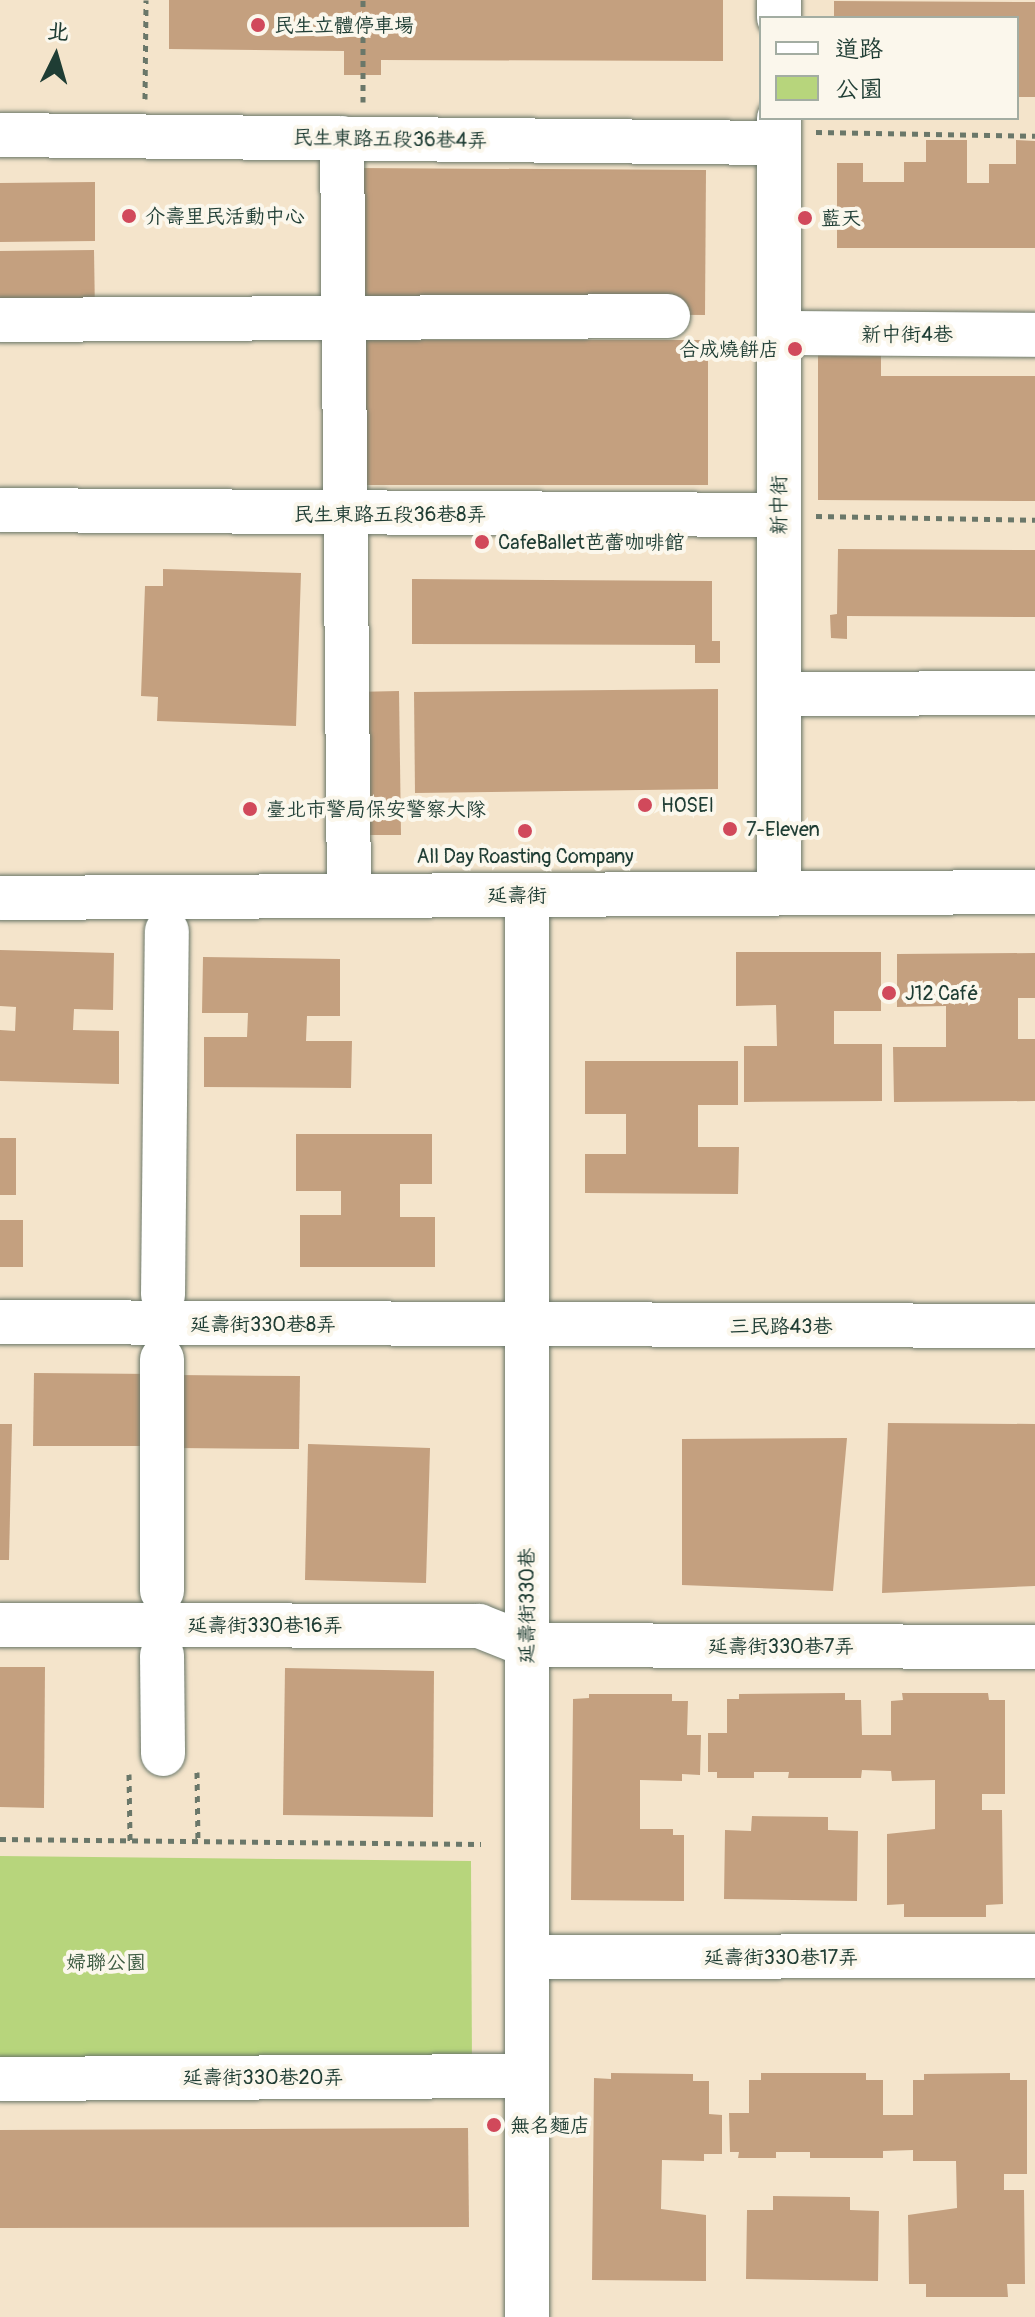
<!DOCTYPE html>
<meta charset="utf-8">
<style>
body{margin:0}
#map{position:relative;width:1035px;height:2317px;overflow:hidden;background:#f4e4cb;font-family:Pangolin,"LXGW WenKai TC",sans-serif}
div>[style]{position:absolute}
.green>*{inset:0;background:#b7d57c}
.building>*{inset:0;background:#c4a07f}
.path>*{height:5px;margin-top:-2.5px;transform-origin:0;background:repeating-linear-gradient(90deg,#6a7769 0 6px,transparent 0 12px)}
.roads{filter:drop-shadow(0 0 2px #6a7769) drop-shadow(0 0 2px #6a7769)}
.minor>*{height:44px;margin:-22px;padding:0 22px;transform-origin:22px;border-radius:22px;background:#fff}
.dots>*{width:22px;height:22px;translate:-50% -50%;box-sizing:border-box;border:4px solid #fbf7ec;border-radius:50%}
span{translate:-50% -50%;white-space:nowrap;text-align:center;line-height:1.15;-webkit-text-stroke:8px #fbf7ec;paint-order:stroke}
.poi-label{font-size:20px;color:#1f3d34}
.left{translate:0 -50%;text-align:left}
.right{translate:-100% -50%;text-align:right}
.street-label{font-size:20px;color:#1f3d34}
.park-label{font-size:20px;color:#3d5b42}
.legend{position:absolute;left:759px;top:16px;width:260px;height:104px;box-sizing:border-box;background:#fbf7ec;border:2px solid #a3ada2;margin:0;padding:10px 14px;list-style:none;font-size:24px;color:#1f3d34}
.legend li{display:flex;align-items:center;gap:16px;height:40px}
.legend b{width:40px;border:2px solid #a3ada2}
.north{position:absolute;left:16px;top:16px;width:80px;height:80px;-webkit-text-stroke:6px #fbf7ec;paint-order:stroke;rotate:5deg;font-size:22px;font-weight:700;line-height:32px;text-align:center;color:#1f3d34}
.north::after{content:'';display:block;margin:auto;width:28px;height:36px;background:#1f3d34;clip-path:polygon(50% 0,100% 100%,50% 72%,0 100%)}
</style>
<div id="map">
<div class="green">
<div style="clip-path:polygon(0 1856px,471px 1861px,472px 2071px,0 2068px)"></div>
</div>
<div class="building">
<div style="clip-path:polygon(169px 0,723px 0,723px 61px,381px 60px,381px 75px,344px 75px,344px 51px,169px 49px)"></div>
<div style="clip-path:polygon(834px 1px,1035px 2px,1035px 97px,1017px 97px,1017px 18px,834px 18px)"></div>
<div style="clip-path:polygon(926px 140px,967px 140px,967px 183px,989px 183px,989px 164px,1016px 164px,1016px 140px,1035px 141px,1035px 248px,837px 248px,837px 163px,863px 163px,863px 182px,904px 182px,904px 162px,926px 162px)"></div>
<div style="clip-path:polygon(356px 168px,706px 170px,705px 315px,355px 313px)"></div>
<div style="clip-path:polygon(95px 182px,95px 241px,0 242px,0 183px)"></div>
<div style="clip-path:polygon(94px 250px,95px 315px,0 315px,0 251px)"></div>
<div style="clip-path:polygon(345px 340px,708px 340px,708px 485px,345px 485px)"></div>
<div style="clip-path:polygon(818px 344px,881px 345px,881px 376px,1035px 376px,1035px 501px,818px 500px)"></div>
<div style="clip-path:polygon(838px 549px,1035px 550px,1035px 617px,847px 616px,847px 639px,831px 638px,830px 615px,837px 614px)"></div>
<div style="clip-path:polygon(163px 569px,301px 573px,296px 726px,157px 721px,158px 697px,141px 696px,145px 586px,163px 586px)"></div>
<div style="clip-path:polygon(412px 579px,712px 581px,712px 641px,720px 641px,720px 663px,695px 663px,695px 645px,412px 644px)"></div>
<div style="clip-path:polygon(718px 689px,718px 789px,415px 793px,414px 692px)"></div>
<div style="clip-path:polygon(399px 691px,401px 835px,356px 835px,354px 692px)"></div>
<div style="clip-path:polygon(0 950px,114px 953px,113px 1010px,74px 1009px,73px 1030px,119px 1031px,119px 1084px,0 1081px,0 1030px,15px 1031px,16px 1007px,0 1006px)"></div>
<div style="clip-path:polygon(736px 952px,881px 952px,881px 1011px,834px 1011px,834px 1044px,882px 1044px,882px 1101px,744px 1102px,744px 1046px,777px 1046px,776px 1005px,736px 1006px)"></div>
<div style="clip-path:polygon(1035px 953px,1035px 998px,1018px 998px,1018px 1039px,1035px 1039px,1035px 1101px,894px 1102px,893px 1047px,946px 1047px,946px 1006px,897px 1007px,897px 954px)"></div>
<div style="clip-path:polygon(203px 957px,340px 959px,340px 1016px,307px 1016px,306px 1041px,352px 1041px,351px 1088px,204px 1087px,204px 1037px,247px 1037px,248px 1013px,202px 1013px)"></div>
<div style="clip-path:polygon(585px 1061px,738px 1061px,738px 1105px,698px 1105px,698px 1147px,739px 1147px,738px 1194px,585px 1193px,585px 1154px,626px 1154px,626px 1114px,585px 1114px)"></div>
<div style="clip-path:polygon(296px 1134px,432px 1134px,432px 1184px,400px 1184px,400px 1217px,435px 1217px,435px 1267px,300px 1267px,300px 1215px,341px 1215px,341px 1191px,296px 1191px)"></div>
<div style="clip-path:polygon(0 1138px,16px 1138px,16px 1195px,0 1195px)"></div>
<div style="clip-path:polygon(0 1220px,23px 1220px,23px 1267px,0 1267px)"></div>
<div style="clip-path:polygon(34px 1373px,156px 1374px,156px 1446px,33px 1446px)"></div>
<div style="clip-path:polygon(177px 1375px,300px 1376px,299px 1449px,177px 1448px)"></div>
<div style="clip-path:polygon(888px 1423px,1035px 1424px,1035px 1586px,882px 1593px)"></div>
<div style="clip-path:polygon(0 1424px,12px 1424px,9px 1560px,0 1560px)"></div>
<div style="clip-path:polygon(847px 1438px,833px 1591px,682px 1585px,682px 1439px)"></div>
<div style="clip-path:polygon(308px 1444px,430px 1448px,426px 1583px,305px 1580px)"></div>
<div style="clip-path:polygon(0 1667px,45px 1667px,44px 1808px,0 1807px)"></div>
<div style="clip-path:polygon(285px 1668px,434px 1671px,433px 1817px,283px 1815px)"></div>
<div style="clip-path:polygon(845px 1693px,845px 1700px,861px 1700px,862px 1735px,891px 1735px,891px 1701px,903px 1700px,902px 1693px,988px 1693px,989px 1700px,1005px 1700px,1005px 1794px,982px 1794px,982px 1810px,1002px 1810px,1003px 1904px,986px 1905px,986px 1917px,904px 1917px,904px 1904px,887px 1905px,887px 1834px,935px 1829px,935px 1780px,892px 1781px,891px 1771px,862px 1770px,861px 1778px,788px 1778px,789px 1772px,754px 1772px,754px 1778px,717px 1778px,717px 1772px,708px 1772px,708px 1733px,727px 1733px,727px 1699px,739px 1699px,739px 1694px)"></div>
<div style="clip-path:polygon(589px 1694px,672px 1694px,672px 1701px,688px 1701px,687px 1735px,701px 1735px,700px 1775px,682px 1774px,682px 1781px,640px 1780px,640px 1829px,673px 1829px,673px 1835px,684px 1835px,684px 1901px,571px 1900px,573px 1699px,589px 1698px)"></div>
<div style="clip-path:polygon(752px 1816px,828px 1817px,828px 1830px,858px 1831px,857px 1901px,724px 1899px,725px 1830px,751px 1831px)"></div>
<div style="clip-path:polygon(611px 2073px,693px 2074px,693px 2081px,709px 2081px,709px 2114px,722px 2115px,722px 2154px,704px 2154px,704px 2161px,662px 2160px,661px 2209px,706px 2215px,706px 2281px,592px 2280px,594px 2078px,611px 2079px)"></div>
<div style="clip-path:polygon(761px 2073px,866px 2073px,866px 2080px,883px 2080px,883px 2115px,913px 2115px,913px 2080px,924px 2080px,924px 2074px,1010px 2073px,1010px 2080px,1027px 2080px,1027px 2174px,1004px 2174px,1004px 2190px,1024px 2190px,1025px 2284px,1007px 2284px,1008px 2297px,926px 2297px,926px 2284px,909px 2284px,908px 2215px,957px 2208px,956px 2161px,913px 2161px,913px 2150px,883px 2151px,883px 2158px,810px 2158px,810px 2152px,776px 2152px,776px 2158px,738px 2158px,739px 2152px,730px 2152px,729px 2113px,749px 2113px,749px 2080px,761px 2080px)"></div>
<div style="clip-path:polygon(468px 2128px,469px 2227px,0 2228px,0 2130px)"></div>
<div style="clip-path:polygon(773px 2196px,850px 2197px,850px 2210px,879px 2211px,878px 2281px,746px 2279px,747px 2210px,773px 2210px)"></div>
</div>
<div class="path">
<div style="left:145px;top:99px;width:99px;rotate:-89.4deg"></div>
<div style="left:363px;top:102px;width:102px;rotate:-90deg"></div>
<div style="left:816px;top:132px;width:219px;rotate:1deg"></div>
<div style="left:816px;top:516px;width:219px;rotate:1deg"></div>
<div style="left:197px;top:1772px;width:69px;rotate:89.2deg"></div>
<div style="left:129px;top:1774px;width:67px;rotate:89.1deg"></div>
<div style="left:0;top:1839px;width:481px;rotate:0.6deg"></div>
</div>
<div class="roads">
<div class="minor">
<div style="left:779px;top:0;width:18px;rotate:90deg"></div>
<div style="left:0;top:135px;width:779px;rotate:0.59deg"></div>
<div style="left:342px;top:138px;width:756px;rotate:89.47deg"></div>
<div style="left:0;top:320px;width:668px;rotate:-0.34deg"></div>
<div style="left:779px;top:333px;width:256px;rotate:0.4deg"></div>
<div style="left:0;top:510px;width:779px;rotate:0.37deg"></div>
<div style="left:779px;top:694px;width:256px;rotate:-0.2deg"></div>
<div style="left:779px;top:893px;width:775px;rotate:-90deg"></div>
<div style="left:527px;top:896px;width:1421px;rotate:90deg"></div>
<div style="left:0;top:898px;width:1035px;rotate:-0.33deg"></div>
<div style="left:163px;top:1295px;width:364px;rotate:-89.4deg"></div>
<div style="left:0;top:1322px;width:1035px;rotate:0.22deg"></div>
<div style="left:162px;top:1359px;width:232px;rotate:90deg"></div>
<div style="left:0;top:1625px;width:479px;rotate:0.1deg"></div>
<div style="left:479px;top:1626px;width:52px;rotate:21.6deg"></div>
<div style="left:527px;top:1645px;width:508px;rotate:0.23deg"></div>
<div style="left:162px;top:1655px;width:99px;rotate:89.4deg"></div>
<div style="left:527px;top:1957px;width:508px;rotate:-0.11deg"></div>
<div style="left:0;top:2079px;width:527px;rotate:-0.33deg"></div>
</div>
</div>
<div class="dots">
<div style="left:258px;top:25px;background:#d1495b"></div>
<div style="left:129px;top:216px;background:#d1495b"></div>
<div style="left:805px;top:218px;background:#d1495b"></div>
<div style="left:795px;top:349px;background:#d1495b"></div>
<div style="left:482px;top:542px;background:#d1495b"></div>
<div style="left:645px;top:805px;background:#d1495b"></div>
<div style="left:250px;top:809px;background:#d1495b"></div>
<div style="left:730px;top:829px;background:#d1495b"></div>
<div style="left:525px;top:831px;background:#d1495b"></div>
<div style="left:889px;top:993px;background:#d1495b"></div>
<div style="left:494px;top:2125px;background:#d1495b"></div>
</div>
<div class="poi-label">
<span class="left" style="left:274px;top:25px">民生立體停車場</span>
<span class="left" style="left:145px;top:216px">介壽里民活動中心</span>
<span class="left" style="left:821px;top:218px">藍天</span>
<span class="right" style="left:779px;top:349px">合成燒餅店</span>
<span class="left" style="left:498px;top:542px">CafeBallet芭蕾咖啡館</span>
<span class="left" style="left:661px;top:805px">HOSEI</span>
<span class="left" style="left:266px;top:809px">臺北市警局保安警察大隊</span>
<span class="left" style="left:746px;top:829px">7-Eleven</span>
<span style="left:525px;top:856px">All Day Roasting Company</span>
<span class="left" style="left:905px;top:993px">J12 Café</span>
<span class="left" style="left:510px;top:2125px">無名麵店</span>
</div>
<div class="street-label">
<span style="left:390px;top:139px;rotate:1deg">民生東路五段36巷4弄</span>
<span style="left:907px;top:334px">新中街4巷</span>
<span style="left:779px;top:505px;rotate:-90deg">新中街</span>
<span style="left:390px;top:514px">民生東路五段36巷8弄</span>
<span style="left:517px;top:895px">延壽街</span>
<span style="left:263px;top:1324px">延壽街330巷8弄</span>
<span style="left:781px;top:1326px">三民路43巷</span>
<span style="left:527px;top:1606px;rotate:-90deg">延壽街330巷</span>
<span style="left:265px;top:1625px">延壽街330巷16弄</span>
<span style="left:781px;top:1646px">延壽街330巷7弄</span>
<span style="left:781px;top:1957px">延壽街330巷17弄</span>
<span style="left:263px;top:2077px">延壽街330巷20弄</span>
</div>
<div class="park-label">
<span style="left:106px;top:1962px">婦聯公園</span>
</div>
<ul class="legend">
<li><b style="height:10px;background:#fff"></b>道路</li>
<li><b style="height:22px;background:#b7d57c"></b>公園</li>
</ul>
<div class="north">北</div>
</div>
